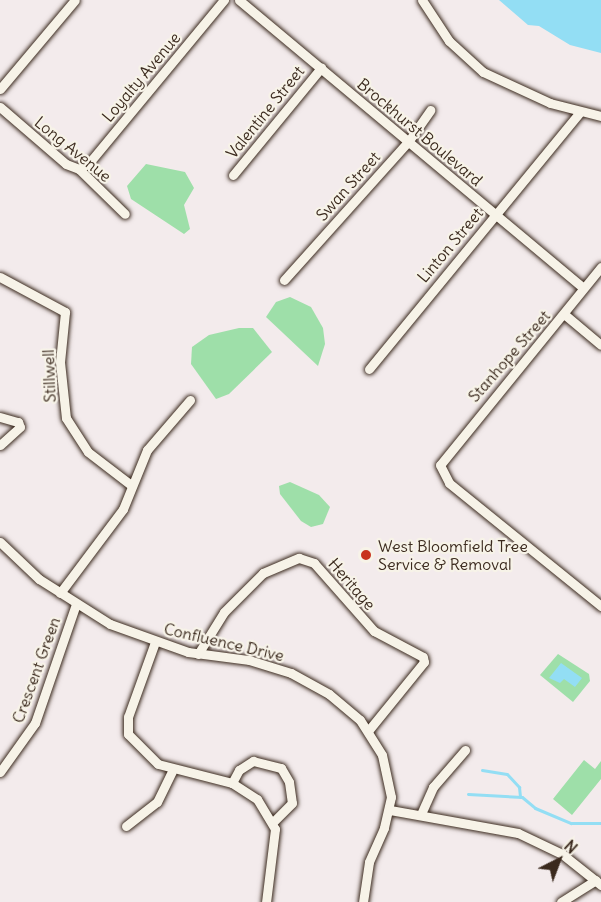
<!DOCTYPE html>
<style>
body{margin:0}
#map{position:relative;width:601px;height:902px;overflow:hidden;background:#f3ebec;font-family:Delius,sans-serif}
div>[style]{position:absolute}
.green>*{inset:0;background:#9edfa9}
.water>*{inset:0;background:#93def4}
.stream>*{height:3px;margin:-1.5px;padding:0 1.5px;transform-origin:1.5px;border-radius:1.5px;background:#93def4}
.roads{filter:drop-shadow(0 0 2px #3b2a1e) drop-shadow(0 0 2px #3b2a1e)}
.minor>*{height:9px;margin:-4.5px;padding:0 4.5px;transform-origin:4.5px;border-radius:4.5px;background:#f7f3e8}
.dots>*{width:16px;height:16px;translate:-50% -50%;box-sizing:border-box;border:3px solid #f7f3e8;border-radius:50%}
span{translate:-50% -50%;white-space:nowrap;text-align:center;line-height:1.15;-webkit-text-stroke:4.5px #f7f3e8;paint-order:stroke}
.street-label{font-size:16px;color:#3b2a1e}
.poi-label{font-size:16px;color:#3b2a1e}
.left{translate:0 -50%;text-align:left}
.north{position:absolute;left:529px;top:830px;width:60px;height:60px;-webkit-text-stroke:4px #f7f3e8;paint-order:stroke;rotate:42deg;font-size:16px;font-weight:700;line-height:24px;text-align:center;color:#3b2a1e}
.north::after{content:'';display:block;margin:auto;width:21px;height:27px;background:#3b2a1e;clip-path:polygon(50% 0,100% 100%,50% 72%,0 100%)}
</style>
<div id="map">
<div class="green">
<div style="clip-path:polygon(146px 164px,185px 172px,194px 188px,184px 205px,190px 229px,184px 234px,131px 199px,127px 186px)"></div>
<div style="clip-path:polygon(290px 297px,311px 307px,323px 328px,325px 344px,318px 366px,266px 317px,276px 302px)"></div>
<div style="clip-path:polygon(239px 328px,253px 328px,272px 352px,229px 394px,216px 399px,191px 364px,192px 347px,209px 335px)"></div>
<div style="clip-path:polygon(290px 482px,319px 495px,330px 507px,323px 524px,311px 527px,301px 521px,280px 494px,279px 486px)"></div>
<div style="clip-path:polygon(558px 654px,589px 674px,590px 681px,573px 702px,540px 675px)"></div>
<div style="clip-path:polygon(584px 760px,595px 769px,601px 761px,601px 779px,572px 815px,553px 799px)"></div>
</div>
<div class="water">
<div style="clip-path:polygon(499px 0,601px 0,601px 53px,570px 45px,539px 26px,528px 25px)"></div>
<div style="clip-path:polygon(561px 663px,582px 678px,575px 687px,564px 679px,560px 683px,549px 678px)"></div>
</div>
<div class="stream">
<div style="left:482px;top:770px;width:25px;rotate:9deg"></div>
<div style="left:507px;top:774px;width:18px;rotate:47deg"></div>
<div style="left:519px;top:787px;width:10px;rotate:84deg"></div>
<div style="left:468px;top:794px;width:54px;rotate:3.2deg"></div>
<div style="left:522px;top:797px;width:17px;rotate:40deg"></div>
<div style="left:535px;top:808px;width:39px;rotate:23deg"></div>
<div style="left:571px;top:823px;width:30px"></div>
</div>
<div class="roads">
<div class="minor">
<div style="left:239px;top:0;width:447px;rotate:39.9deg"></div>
<div style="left:422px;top:0;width:49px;rotate:56.6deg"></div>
<div style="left:449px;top:41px;width:46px;rotate:42.4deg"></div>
<div style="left:483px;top:72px;width:74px;rotate:24.8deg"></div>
<div style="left:550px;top:103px;width:53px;rotate:14.3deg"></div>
<div style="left:0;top:89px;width:116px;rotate:-49.9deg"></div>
<div style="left:0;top:107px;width:87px;rotate:40.8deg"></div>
<div style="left:66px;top:164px;width:14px;rotate:21deg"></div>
<div style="left:79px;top:169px;width:64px;rotate:44.4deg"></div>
<div style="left:79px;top:169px;width:12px;rotate:-31deg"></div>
<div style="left:89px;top:163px;width:212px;rotate:-50.4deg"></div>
<div style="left:233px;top:175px;width:139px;rotate:-50.6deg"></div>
<div style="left:601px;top:267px;width:255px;rotate:129.1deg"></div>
<div style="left:440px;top:465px;width:20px;rotate:63deg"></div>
<div style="left:449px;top:483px;width:196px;rotate:39deg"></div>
<div style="left:0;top:277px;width:74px;rotate:28.3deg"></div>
<div style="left:65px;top:312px;width:50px;rotate:95.7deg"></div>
<div style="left:60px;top:362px;width:56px;rotate:83.9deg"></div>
<div style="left:66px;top:418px;width:40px;rotate:57.1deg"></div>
<div style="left:88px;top:452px;width:54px;rotate:37.5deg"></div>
<div style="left:284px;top:280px;width:186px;rotate:-48.1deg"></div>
<div style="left:408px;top:142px;width:39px;rotate:-55deg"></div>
<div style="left:564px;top:314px;width:48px;rotate:40deg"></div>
<div style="left:369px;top:369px;width:331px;rotate:-50.6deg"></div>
<div style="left:0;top:417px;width:19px;rotate:16deg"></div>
<div style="left:18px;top:422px;width:5px;rotate:68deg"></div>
<div style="left:20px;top:427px;width:27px;rotate:138deg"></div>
<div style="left:0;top:542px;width:54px;rotate:43.5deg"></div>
<div style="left:39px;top:579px;width:84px;rotate:32.4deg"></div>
<div style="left:110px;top:624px;width:83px;rotate:19.7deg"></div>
<div style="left:188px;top:652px;width:62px;rotate:7.5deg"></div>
<div style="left:249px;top:660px;width:44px;rotate:17.2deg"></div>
<div style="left:291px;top:673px;width:43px;rotate:28.9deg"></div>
<div style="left:329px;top:694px;width:40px;rotate:40deg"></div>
<div style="left:360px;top:720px;width:41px;rotate:57.8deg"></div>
<div style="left:382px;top:755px;width:43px;rotate:77.9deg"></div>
<div style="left:391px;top:797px;width:32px;rotate:103deg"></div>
<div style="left:384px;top:828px;width:37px;rotate:114deg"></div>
<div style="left:369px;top:862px;width:40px;rotate:98.5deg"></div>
<div style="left:60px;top:593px;width:105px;rotate:-53.1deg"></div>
<div style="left:123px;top:509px;width:64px;rotate:-67.9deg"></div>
<div style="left:147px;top:450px;width:66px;rotate:-49.3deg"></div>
<div style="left:155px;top:642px;width:80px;rotate:109.8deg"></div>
<div style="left:128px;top:717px;width:17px;rotate:90deg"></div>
<div style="left:128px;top:734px;width:42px;rotate:45deg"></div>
<div style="left:158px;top:764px;width:76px;rotate:14.4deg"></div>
<div style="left:232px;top:783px;width:30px;rotate:33deg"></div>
<div style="left:257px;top:799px;width:35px;rotate:59deg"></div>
<div style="left:275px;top:829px;width:74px;rotate:97deg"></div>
<div style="left:198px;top:654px;width:49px;rotate:-58.2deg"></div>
<div style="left:224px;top:612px;width:55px;rotate:-45deg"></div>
<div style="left:263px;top:573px;width:39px;rotate:-23deg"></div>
<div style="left:299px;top:558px;width:16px;rotate:18deg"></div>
<div style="left:314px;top:563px;width:91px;rotate:48.6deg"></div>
<div style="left:374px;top:631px;width:55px;rotate:28deg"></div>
<div style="left:423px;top:657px;width:5px;rotate:79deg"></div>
<div style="left:424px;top:662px;width:89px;rotate:129.1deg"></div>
<div style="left:0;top:772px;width:60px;rotate:-54.5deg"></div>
<div style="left:35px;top:723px;width:126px;rotate:-71deg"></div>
<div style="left:232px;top:783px;width:15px;rotate:-62deg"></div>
<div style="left:239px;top:770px;width:17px;rotate:-33deg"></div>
<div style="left:253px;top:761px;width:29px;rotate:14deg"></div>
<div style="left:281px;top:768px;width:16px;rotate:60deg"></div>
<div style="left:289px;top:782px;width:21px;rotate:82deg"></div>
<div style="left:292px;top:803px;width:27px;rotate:135deg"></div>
<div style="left:390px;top:810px;width:130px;rotate:10.2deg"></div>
<div style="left:518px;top:833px;width:49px;rotate:25.5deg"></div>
<div style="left:562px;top:854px;width:50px;rotate:38.5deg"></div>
<div style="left:421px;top:814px;width:30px;rotate:-66deg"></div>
<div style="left:433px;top:787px;width:49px;rotate:-49.1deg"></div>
<div style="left:126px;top:826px;width:39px;rotate:-38deg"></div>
<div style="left:157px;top:802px;width:34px;rotate:-64deg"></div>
<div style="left:561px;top:902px;width:41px;rotate:-32.2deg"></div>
</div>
</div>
<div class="dots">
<div style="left:366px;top:555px;background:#c8321e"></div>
</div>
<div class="street-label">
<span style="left:141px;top:77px;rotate:-50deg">Loyalty Avenue</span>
<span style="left:265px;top:112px;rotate:-51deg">Valentine Street</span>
<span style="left:420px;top:132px;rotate:40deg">Brockhurst Boulevard</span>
<span style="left:73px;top:149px;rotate:39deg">Long Avenue</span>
<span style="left:348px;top:186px;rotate:-48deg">Swan Street</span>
<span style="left:450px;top:245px;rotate:-50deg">Linton Street</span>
<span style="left:509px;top:356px;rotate:-49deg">Stanhope Street</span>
<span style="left:49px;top:376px;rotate:-92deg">Stillwell</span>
<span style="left:352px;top:584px;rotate:49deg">Heritage</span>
<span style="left:224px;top:642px;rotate:13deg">Confluence Drive</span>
<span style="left:36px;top:670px;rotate:-70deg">Crescent Green</span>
</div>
<div class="poi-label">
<span class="left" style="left:378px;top:555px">West Bloomfield Tree<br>Service &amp; Removal</span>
</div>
<div class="north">N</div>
</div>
